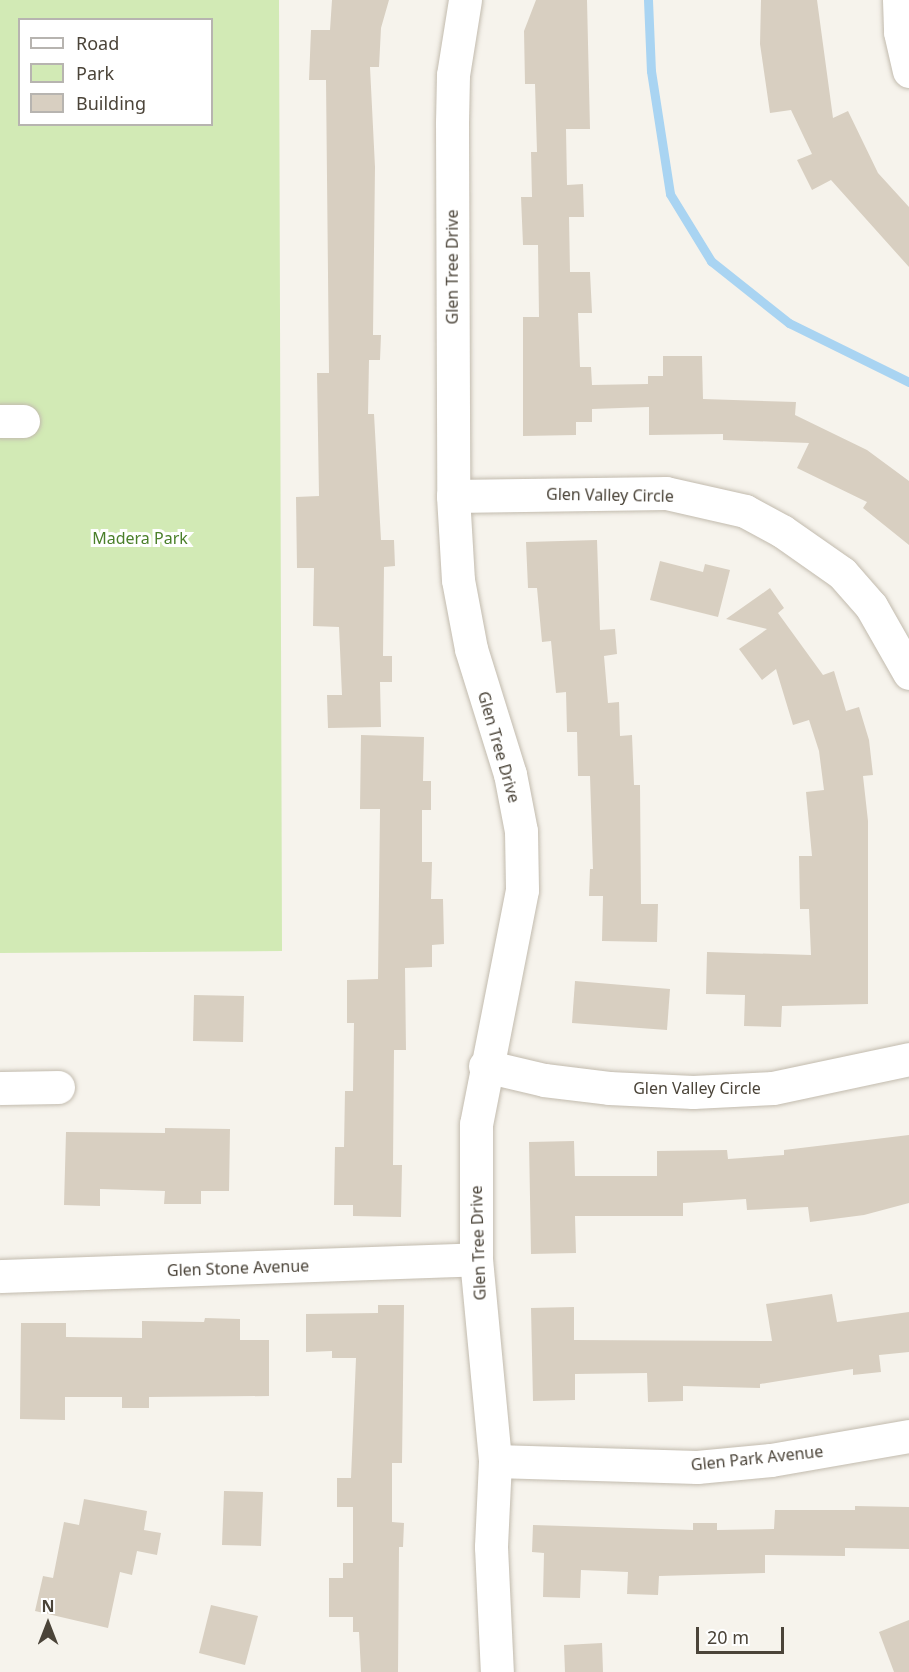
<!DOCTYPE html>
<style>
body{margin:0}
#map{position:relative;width:909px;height:1672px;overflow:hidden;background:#f6f3ec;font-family:"Noto Sans",sans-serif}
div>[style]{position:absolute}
.green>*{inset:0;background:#d2eab5}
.stream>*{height:9px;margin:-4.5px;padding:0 4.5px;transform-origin:4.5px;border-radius:4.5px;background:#a9d4f2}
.building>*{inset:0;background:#d8cfc1}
.roads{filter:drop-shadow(0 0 2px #c2bbae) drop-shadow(0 0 2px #c2bbae)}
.minor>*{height:33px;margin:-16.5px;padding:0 16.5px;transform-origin:16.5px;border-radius:16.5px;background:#fff}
span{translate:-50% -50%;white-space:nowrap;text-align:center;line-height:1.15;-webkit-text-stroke:6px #fff;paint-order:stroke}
.street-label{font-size:16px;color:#4b4439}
.park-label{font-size:16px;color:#4a7f2a}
.legend{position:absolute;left:18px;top:18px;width:195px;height:108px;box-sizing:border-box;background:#fff;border:2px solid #b7b4b0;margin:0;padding:8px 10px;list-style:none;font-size:18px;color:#4b4439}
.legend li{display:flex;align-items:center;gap:12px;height:30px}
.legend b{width:30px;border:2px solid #b7b4b0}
.north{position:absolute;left:18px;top:1594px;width:60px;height:60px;-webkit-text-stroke:4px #fff;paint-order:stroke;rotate:0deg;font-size:16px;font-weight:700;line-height:24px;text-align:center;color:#4b4439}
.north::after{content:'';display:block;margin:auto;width:21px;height:27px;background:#4b4439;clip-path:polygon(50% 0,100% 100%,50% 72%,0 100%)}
.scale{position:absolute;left:696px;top:1627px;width:88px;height:27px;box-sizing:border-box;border:3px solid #4b4439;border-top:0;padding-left:8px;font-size:18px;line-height:21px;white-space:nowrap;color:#4b4439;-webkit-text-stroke:4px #fff;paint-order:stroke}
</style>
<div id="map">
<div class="green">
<div style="clip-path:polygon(evenodd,0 0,279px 0,282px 951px,0 953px,0 0,20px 20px,212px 20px,212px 124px,20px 124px,20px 20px)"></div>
</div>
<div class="stream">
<div style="left:648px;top:0;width:71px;rotate:87.6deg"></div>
<div style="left:651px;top:71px;width:124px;rotate:81.2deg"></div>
<div style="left:670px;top:194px;width:79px;rotate:58.5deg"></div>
<div style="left:711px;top:261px;width:100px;rotate:38.5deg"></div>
<div style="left:789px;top:323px;width:134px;rotate:26.2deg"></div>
</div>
<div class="building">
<div style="clip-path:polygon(332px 0,389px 0,381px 28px,379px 67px,370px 67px,375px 167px,373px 335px,381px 335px,380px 360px,369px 360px,368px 414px,374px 414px,381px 540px,394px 540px,395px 566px,384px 567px,383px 656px,392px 656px,392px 682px,380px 682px,381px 727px,328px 728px,327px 695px,342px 695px,339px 627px,313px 626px,314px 568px,297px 568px,296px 497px,319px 496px,317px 373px,329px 373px,326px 80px,309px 80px,311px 30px,330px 30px)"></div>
<div style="clip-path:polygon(536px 0,587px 0,590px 129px,566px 129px,567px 185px,583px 184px,584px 217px,569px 217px,570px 272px,590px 272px,592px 313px,578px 313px,580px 367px,591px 367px,592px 385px,648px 384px,648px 376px,663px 376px,663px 356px,702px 356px,703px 399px,796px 402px,795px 415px,867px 450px,909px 481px,909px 545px,863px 508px,867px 502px,797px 468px,809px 443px,723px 440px,723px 434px,649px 435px,649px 407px,592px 409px,592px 422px,576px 422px,576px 435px,523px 436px,523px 317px,539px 317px,538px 245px,523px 245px,521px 197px,532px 197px,531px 152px,537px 152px,535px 84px,525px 84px,524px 31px)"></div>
<div style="clip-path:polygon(761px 0,817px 0,833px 118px,848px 111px,878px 173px,909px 207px,909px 267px,831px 180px,812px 190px,797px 160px,812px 154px,791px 110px,770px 113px,760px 44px)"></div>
<div style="clip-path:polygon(597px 540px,600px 630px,615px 629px,617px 654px,604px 656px,608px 703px,619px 702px,620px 736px,632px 735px,634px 785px,640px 785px,641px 904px,658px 904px,657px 942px,602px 941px,603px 896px,589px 896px,590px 869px,593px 869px,590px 776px,578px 776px,577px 732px,567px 732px,566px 692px,556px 693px,551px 641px,542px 642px,537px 588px,528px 588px,526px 542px)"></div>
<div style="clip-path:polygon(660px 561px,703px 572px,705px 564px,730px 570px,718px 617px,650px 600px)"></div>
<div style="clip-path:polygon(770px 588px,784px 608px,778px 613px,823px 675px,834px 671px,846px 711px,859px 707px,869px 740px,873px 775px,863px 776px,868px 821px,868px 1004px,782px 1006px,781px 1027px,744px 1026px,745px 995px,706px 994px,707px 952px,811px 955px,809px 909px,800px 909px,799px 856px,812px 856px,806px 792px,824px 790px,819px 751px,809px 720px,793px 725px,776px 669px,762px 680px,739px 649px,767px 629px,726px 619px)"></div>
<div style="clip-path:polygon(361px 735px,424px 737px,423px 781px,431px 781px,431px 810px,422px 810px,422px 862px,432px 862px,431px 899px,443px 899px,444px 944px,432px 945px,432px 967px,405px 968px,406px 1050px,394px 1050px,393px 1165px,402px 1165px,401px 1217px,353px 1216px,353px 1205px,334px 1205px,335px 1147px,344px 1147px,345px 1091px,353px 1091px,354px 1023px,347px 1023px,347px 980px,378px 979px,380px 809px,360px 809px)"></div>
<div style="clip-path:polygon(575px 981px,670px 989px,667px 1030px,572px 1023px)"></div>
<div style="clip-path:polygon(194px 995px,244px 996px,243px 1042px,193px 1041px)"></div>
<div style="clip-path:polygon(165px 1128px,230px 1129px,229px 1191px,201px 1191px,201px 1204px,164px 1204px,165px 1191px,100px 1189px,100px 1206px,64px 1205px,66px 1132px,165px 1133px)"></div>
<div style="clip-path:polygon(909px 1135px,909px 1203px,864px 1215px,810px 1222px,808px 1207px,747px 1210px,746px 1199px,683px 1203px,683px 1216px,575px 1216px,576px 1253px,531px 1254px,529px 1142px,574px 1141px,575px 1176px,657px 1176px,657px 1151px,727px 1150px,728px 1159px,784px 1155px,784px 1150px)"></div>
<div style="clip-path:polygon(832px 1294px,837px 1322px,909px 1312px,909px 1352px,879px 1355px,881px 1372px,853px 1375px,853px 1369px,760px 1384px,760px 1388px,683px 1386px,683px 1401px,648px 1402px,647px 1373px,575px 1374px,575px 1400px,533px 1401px,531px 1308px,574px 1307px,574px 1340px,772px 1341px,766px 1304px)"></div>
<div style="clip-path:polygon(378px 1305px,404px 1305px,402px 1463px,392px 1463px,392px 1522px,404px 1523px,403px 1547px,399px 1547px,398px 1672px,361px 1672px,359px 1632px,353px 1632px,353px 1617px,329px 1617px,329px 1578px,343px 1578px,343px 1563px,353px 1563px,353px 1507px,337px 1507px,337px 1478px,351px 1478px,356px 1358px,332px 1358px,332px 1351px,306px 1352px,306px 1314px,378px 1313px)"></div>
<div style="clip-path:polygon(205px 1318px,240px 1319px,240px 1340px,269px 1340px,269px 1396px,149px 1397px,149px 1408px,122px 1408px,122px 1397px,65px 1397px,65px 1420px,20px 1419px,21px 1323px,66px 1323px,66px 1337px,142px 1338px,142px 1321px,204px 1322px)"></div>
<div style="clip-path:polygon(224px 1491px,263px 1492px,261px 1546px,222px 1545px)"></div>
<div style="clip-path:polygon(84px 1499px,147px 1511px,144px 1530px,161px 1533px,157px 1555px,137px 1551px,132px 1575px,120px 1572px,108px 1628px,35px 1611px,43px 1576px,53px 1578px,64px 1522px,79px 1525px)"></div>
<div style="clip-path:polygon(855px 1506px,909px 1507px,909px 1549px,845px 1548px,845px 1556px,765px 1555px,765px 1573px,659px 1576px,658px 1595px,627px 1594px,628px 1572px,581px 1570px,580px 1598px,543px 1597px,544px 1553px,532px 1552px,533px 1525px,693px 1530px,693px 1523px,717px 1523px,717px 1530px,774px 1529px,775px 1510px,855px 1510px)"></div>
<div style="clip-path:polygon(211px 1605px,258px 1616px,245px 1665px,199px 1653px)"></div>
<div style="clip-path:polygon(909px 1620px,909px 1672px,894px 1672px,879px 1632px)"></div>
<div style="clip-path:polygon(602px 1643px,603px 1672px,565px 1672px,564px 1645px)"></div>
</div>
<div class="roads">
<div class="minor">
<div style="left:465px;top:0;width:76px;rotate:99.1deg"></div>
<div style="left:453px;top:75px;width:47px;rotate:91.2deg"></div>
<div style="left:452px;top:122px;width:374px;rotate:89.8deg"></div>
<div style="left:453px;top:496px;width:84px;rotate:86.6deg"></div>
<div style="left:458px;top:580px;width:70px;rotate:79.3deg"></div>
<div style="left:471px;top:649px;width:131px;rotate:72.7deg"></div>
<div style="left:510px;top:774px;width:58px;rotate:79.1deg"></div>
<div style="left:521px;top:831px;width:59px;rotate:89deg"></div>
<div style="left:522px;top:890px;width:238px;rotate:101.1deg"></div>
<div style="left:476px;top:1124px;width:135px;rotate:90deg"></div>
<div style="left:476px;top:1259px;width:203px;rotate:84.6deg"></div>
<div style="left:495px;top:1461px;width:86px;rotate:92.7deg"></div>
<div style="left:491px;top:1547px;width:125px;rotate:87.3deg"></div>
<div style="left:899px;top:0;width:32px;rotate:88deg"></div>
<div style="left:900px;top:32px;width:40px;rotate:77deg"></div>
<div style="left:0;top:421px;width:23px"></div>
<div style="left:453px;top:496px;width:213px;rotate:-0.8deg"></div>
<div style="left:666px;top:493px;width:81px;rotate:12.8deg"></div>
<div style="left:745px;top:511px;width:42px;rotate:28.4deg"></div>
<div style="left:782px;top:531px;width:73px;rotate:35deg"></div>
<div style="left:842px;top:573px;width:44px;rotate:48.7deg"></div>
<div style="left:871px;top:606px;width:77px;rotate:60.4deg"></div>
<div style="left:485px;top:1066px;width:61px;rotate:13.3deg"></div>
<div style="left:544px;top:1080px;width:65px;rotate:7deg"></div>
<div style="left:609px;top:1088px;width:84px;rotate:2.7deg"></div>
<div style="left:693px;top:1092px;width:80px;rotate:-2.9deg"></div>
<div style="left:773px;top:1088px;width:139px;rotate:-12deg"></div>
<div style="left:0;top:1088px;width:58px;rotate:-1deg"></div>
<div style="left:0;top:1276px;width:476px;rotate:-2deg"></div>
<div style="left:495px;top:1461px;width:202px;rotate:1.7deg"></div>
<div style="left:697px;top:1467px;width:74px;rotate:-5.4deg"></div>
<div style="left:771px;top:1460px;width:140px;rotate:-9.9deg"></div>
</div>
</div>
<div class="street-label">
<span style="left:452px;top:267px;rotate:-90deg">Glen Tree Drive</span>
<span style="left:610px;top:495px;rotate:1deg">Glen Valley Circle</span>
<span style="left:499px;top:747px;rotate:74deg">Glen Tree Drive</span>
<span style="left:697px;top:1088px">Glen Valley Circle</span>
<span style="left:478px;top:1243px;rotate:-92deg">Glen Tree Drive</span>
<span style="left:238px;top:1268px;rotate:-2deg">Glen Stone Avenue</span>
<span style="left:757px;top:1458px;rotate:-6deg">Glen Park Avenue</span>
</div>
<div class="park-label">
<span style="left:140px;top:538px">Madera Park</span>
</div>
<ul class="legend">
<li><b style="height:8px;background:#fff"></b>Road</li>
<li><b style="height:16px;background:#d2eab5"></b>Park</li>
<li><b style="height:16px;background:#d8cfc1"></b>Building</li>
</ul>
<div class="north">N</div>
<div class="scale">20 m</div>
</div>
